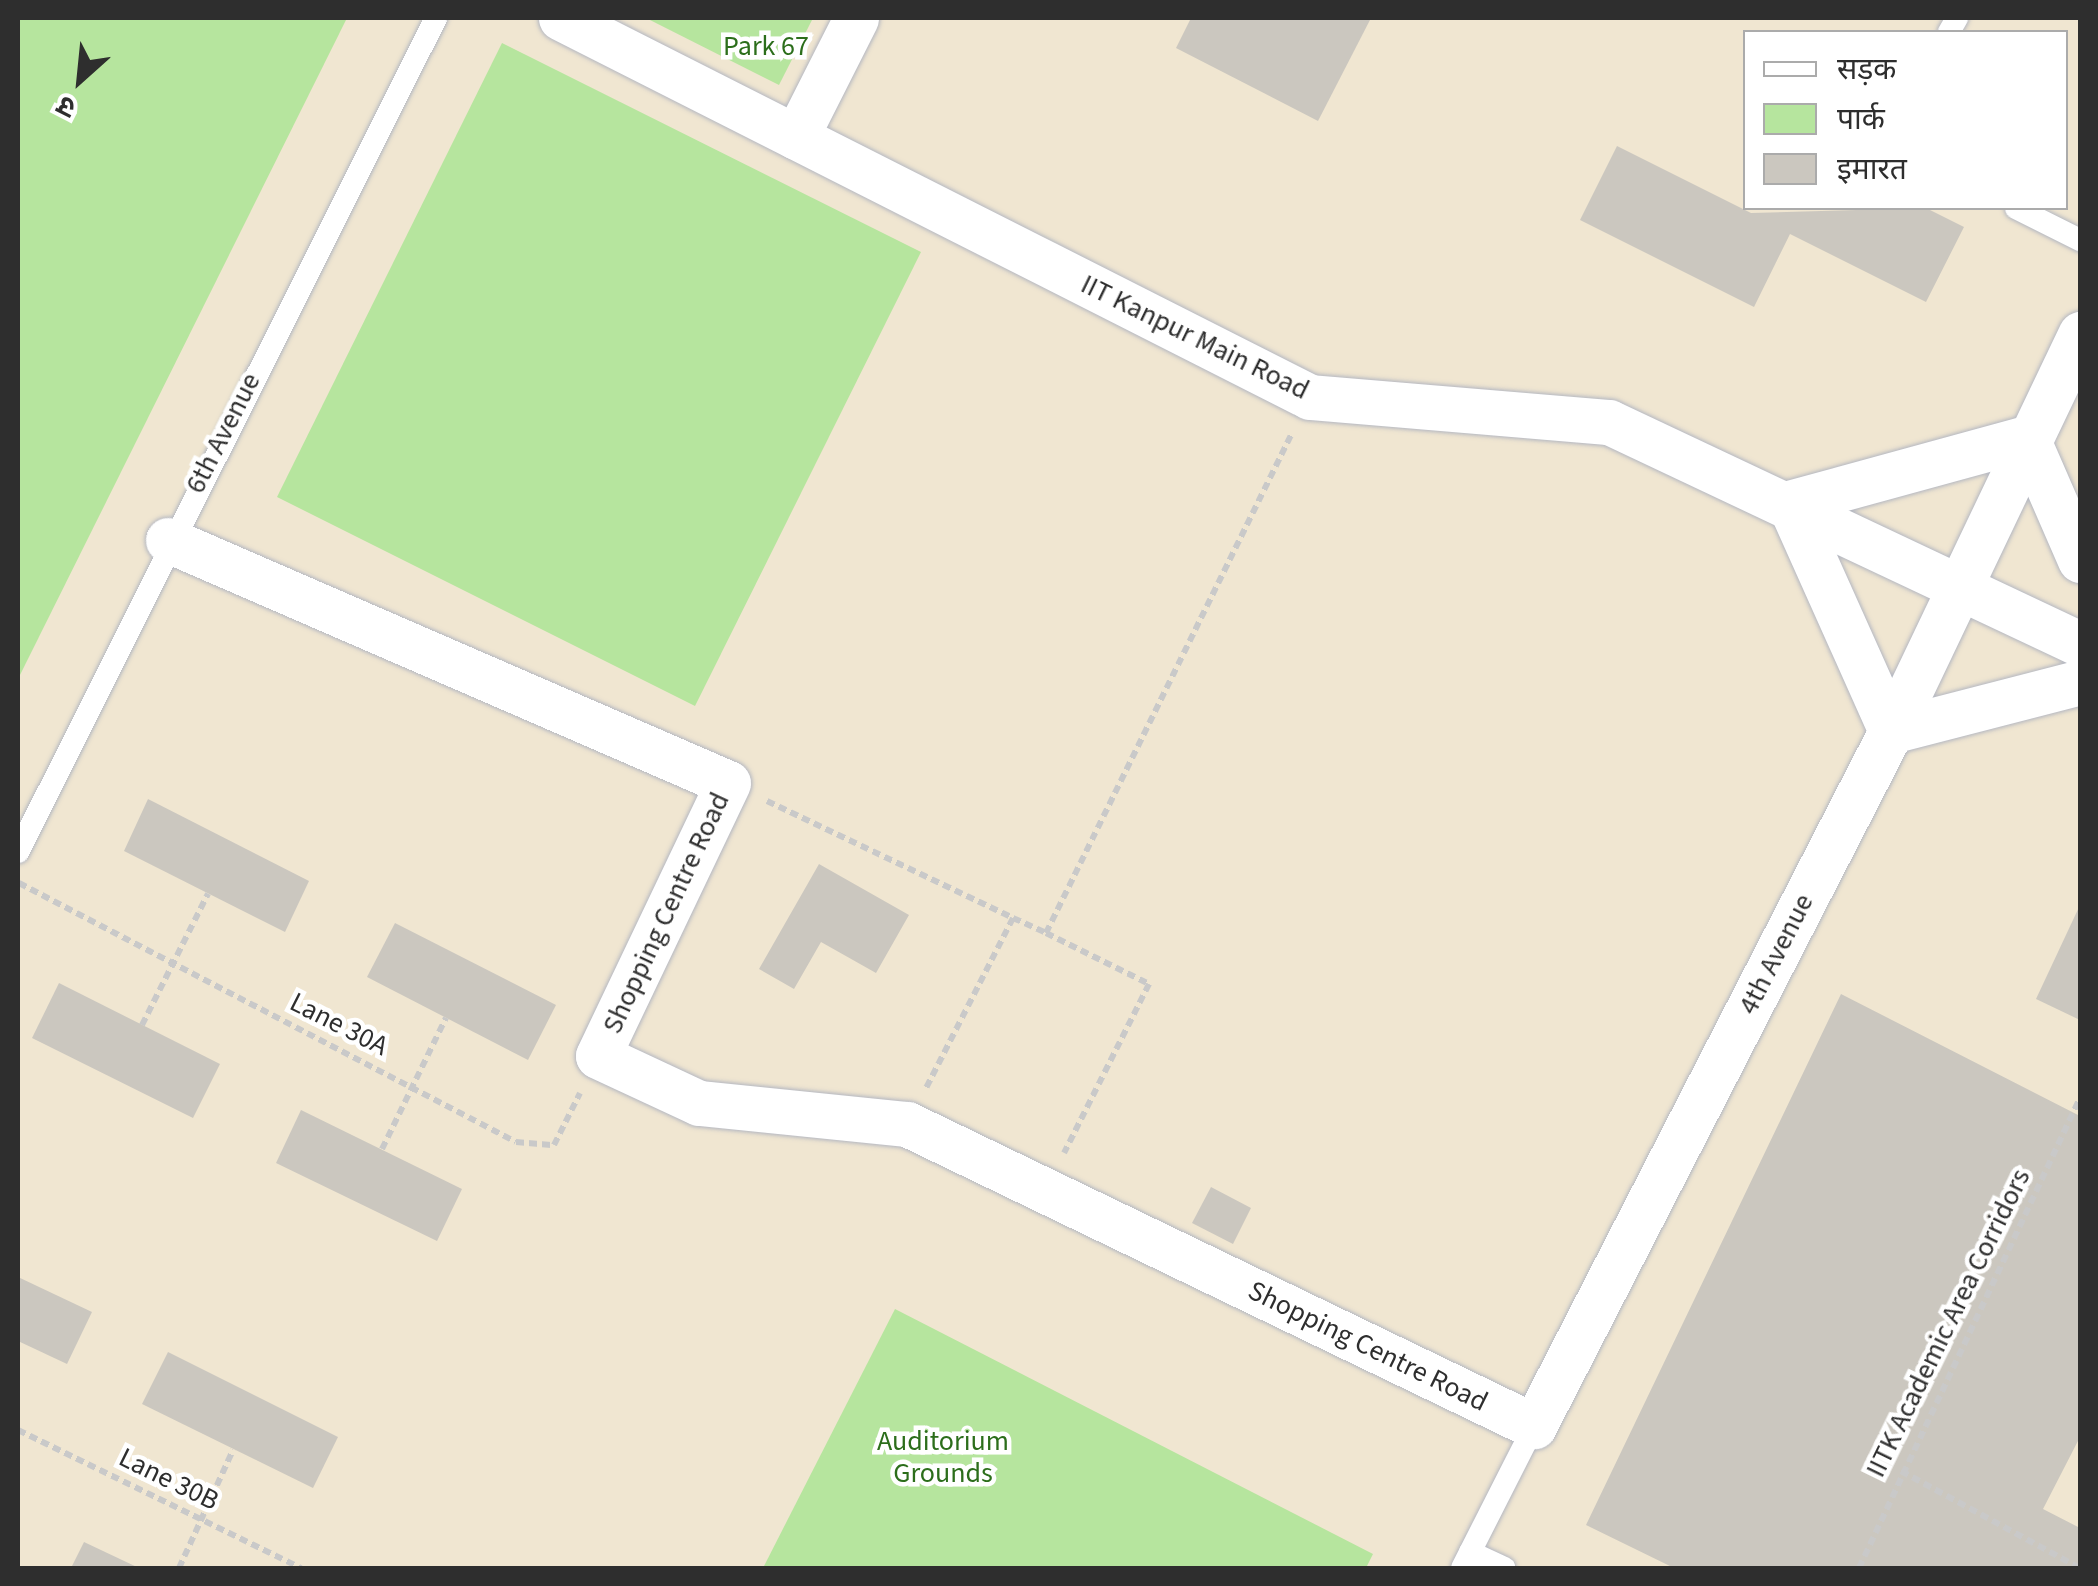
<!DOCTYPE html>
<meta charset="utf-8">
<style>
body{margin:0}
#map{position:relative;width:2098px;height:1586px;overflow:hidden;background:#efe9e1;font-family:"Source Sans 3","Noto Sans Devanagari",sans-serif}
div>[style]{position:absolute}
.education>*{inset:0;background:#f0e6d1}
.green>*{inset:0;background:#b6e59e}
.building>*{inset:0;background:#cbc7bf}
.path>*{height:6px;margin-top:-3px;transform-origin:0;background:repeating-linear-gradient(90deg,#c9c9c9 0 8px,transparent 0 13px)}
.roads{filter:drop-shadow(0 0 2px #b4b7c1) drop-shadow(0 0 2px #b4b7c1)}
.service>*{height:22px;margin:-11px;padding:0 11px;transform-origin:11px;border-radius:11px;background:#fff}
.minor>*{height:45px;margin:-22.5px;padding:0 22.5px;transform-origin:22.5px;border-radius:22.5px;background:#fff}
span{translate:-50% -50%;white-space:nowrap;text-align:center;line-height:1.15;-webkit-text-stroke:9px #fff;paint-order:stroke}
.park-label{font-size:28px;color:#2c6e1b}
.street-label{font-size:28px;color:#2e2e2e}
.frame{position:absolute;inset:0;border:20px solid #2e2e2e;pointer-events:none}
.legend{position:absolute;left:1743px;top:30px;width:325px;height:180px;box-sizing:border-box;background:#fff;border:2px solid #ababab;margin:0;padding:12px 18px;list-style:none;font-size:30px;color:#2e2e2e}
.legend li{display:flex;align-items:center;gap:20px;height:50px}
.legend b{width:50px;border:2px solid #ababab}
.north{position:absolute;left:30px;top:30px;width:100px;height:100px;-webkit-text-stroke:8px #fff;paint-order:stroke;rotate:207deg;font-size:28px;font-weight:700;line-height:40px;text-align:center;color:#2e2e2e}
.north::after{content:'';display:block;margin:auto;width:35px;height:45px;background:#2e2e2e;clip-path:polygon(50% 0,100% 100%,50% 72%,0 100%)}
</style>
<div id="map">
<div class="education">
<div style="clip-path:polygon(evenodd,18px 18px,2080px 18px,2080px 1568px,18px 1568px,18px 18px,1746px 32px,2066px 32px,2066px 208px,1746px 208px,1746px 32px)"></div>
</div>
<div class="green">
<div style="clip-path:polygon(18px 18px,347px 18px,18px 679px)"></div>
<div style="clip-path:polygon(646px 18px,813px 18px,779px 85px)"></div>
<div style="clip-path:polygon(502px 43px,921px 252px,695px 706px,277px 497px)"></div>
<div style="clip-path:polygon(895px 1309px,1373px 1554px,1366px 1568px,763px 1568px)"></div>
</div>
<div class="building">
<div style="clip-path:polygon(1191px 18px,1371px 18px,1318px 121px,1176px 48px)"></div>
<div style="clip-path:polygon(1617px 146px,1751px 213px,1926px 208px,1964px 227px,1926px 302px,1790px 234px,1754px 307px,1580px 220px)"></div>
<div style="clip-path:polygon(148px 799px,309px 881px,285px 932px,124px 851px)"></div>
<div style="clip-path:polygon(819px 864px,909px 915px,876px 973px,821px 942px,794px 989px,759px 969px)"></div>
<div style="clip-path:polygon(2080px 905px,2080px 1020px,2036px 999px)"></div>
<div style="clip-path:polygon(395px 923px,556px 1005px,528px 1060px,367px 977px)"></div>
<div style="clip-path:polygon(59px 983px,220px 1064px,193px 1118px,32px 1038px)"></div>
<div style="clip-path:polygon(1841px 994px,2080px 1116px,2080px 1437px,2043px 1509px,2080px 1528px,2080px 1568px,1674px 1568px,1586px 1525px)"></div>
<div style="clip-path:polygon(301px 1110px,462px 1189px,437px 1241px,276px 1163px)"></div>
<div style="clip-path:polygon(1211px 1187px,1251px 1208px,1233px 1244px,1192px 1223px)"></div>
<div style="clip-path:polygon(18px 1277px,92px 1312px,67px 1364px,18px 1341px)"></div>
<div style="clip-path:polygon(168px 1352px,338px 1437px,313px 1488px,142px 1404px)"></div>
<div style="clip-path:polygon(84px 1542px,139px 1568px,71px 1568px)"></div>
</div>
<div class="path">
<div style="left:767px;top:801px;width:272px;rotate:25.4deg"></div>
<div style="left:1013px;top:918px;width:191px;rotate:117.1deg"></div>
<div style="left:19px;top:883px;width:560px;rotate:27.53deg"></div>
<div style="left:516px;top:1142px;width:38px;rotate:5deg"></div>
<div style="left:554px;top:1145px;width:58px;rotate:-63.4deg"></div>
<div style="left:1013px;top:918px;width:36px;rotate:24deg"></div>
<div style="left:1046px;top:933px;width:557px;rotate:-63.8deg"></div>
<div style="left:1046px;top:933px;width:115px;rotate:26.3deg"></div>
<div style="left:1149px;top:984px;width:189px;rotate:116.7deg"></div>
<div style="left:142px;top:1025px;width:147px;rotate:-63.3deg"></div>
<div style="left:382px;top:1149px;width:146px;rotate:-64deg"></div>
<div style="left:18px;top:1430px;width:315px;rotate:26deg"></div>
<div style="left:1901px;top:1471px;width:204px;rotate:28.5deg"></div>
<div style="left:179px;top:1568px;width:130px;rotate:-65.4deg"></div>
<div style="left:1859px;top:1568px;width:519px;rotate:-64.82deg"></div>
</div>
<div class="roads">
<div class="service">
<div style="left:1949px;top:32px;width:16px;rotate:-60deg"></div>
<div style="left:2016px;top:208px;width:72px;rotate:26.6deg"></div>
<div style="left:18px;top:852px;width:933px;rotate:-63.38deg"></div>
<div style="left:1470px;top:1552px;width:38px;rotate:25deg"></div>
<div style="left:1462px;top:1568px;width:159px;rotate:-63.1deg"></div>
</div>
<div class="minor">
<div style="left:561px;top:18px;width:839px;rotate:26.84deg"></div>
<div style="left:1310px;top:397px;width:300px;rotate:4.8deg"></div>
<div style="left:1609px;top:422px;width:521px;rotate:25.24deg"></div>
<div style="left:796px;top:137px;width:133px;rotate:-63.2deg"></div>
<div style="left:1789px;top:503px;width:247px;rotate:-15.3deg"></div>
<div style="left:2027px;top:438px;width:133px;rotate:66.5deg"></div>
<div style="left:1789px;top:503px;width:250px;rotate:65.9deg"></div>
<div style="left:168px;top:540px;width:610px;rotate:23.46deg"></div>
<div style="left:728px;top:783px;width:302px;rotate:115.5deg"></div>
<div style="left:598px;top:1056px;width:111px;rotate:25deg"></div>
<div style="left:699px;top:1103px;width:209px;rotate:5.8deg"></div>
<div style="left:907px;top:1124px;width:696px;rotate:25.72deg"></div>
<div style="left:1534px;top:1426px;width:781px;rotate:-62.81deg"></div>
<div style="left:1891px;top:731px;width:440px;rotate:-64.5deg"></div>
<div style="left:1891px;top:731px;width:195px;rotate:-14.5deg"></div>
</div>
</div>
<div class="park-label">
<span style="left:766px;top:46px">Park 67</span>
<span style="left:943px;top:1457px">Auditorium<br>Grounds</span>
</div>
<div class="street-label">
<span style="left:1195px;top:337px;rotate:26deg">IIT Kanpur Main Road</span>
<span style="left:223px;top:433px;rotate:-63deg">6th Avenue</span>
<span style="left:666px;top:913px;rotate:-65deg">Shopping Centre Road</span>
<span style="left:1776px;top:954px;rotate:-63deg">4th Avenue</span>
<span style="left:339px;top:1024px;rotate:27deg">Lane 30A</span>
<span style="left:1948px;top:1323px;rotate:-64deg">IITK Academic Area Corridors</span>
<span style="left:1368px;top:1346px;rotate:26deg">Shopping Centre Road</span>
<span style="left:169px;top:1479px;rotate:26deg">Lane 30B</span>
</div>
<div class="frame"></div>
<ul class="legend">
<li><b style="height:12px;background:#fff"></b>सड़क</li>
<li><b style="height:28px;background:#b6e59e"></b>पार्क</li>
<li><b style="height:28px;background:#cbc7bf"></b>इमारत</li>
</ul>
<div class="north">उ</div>
</div>
